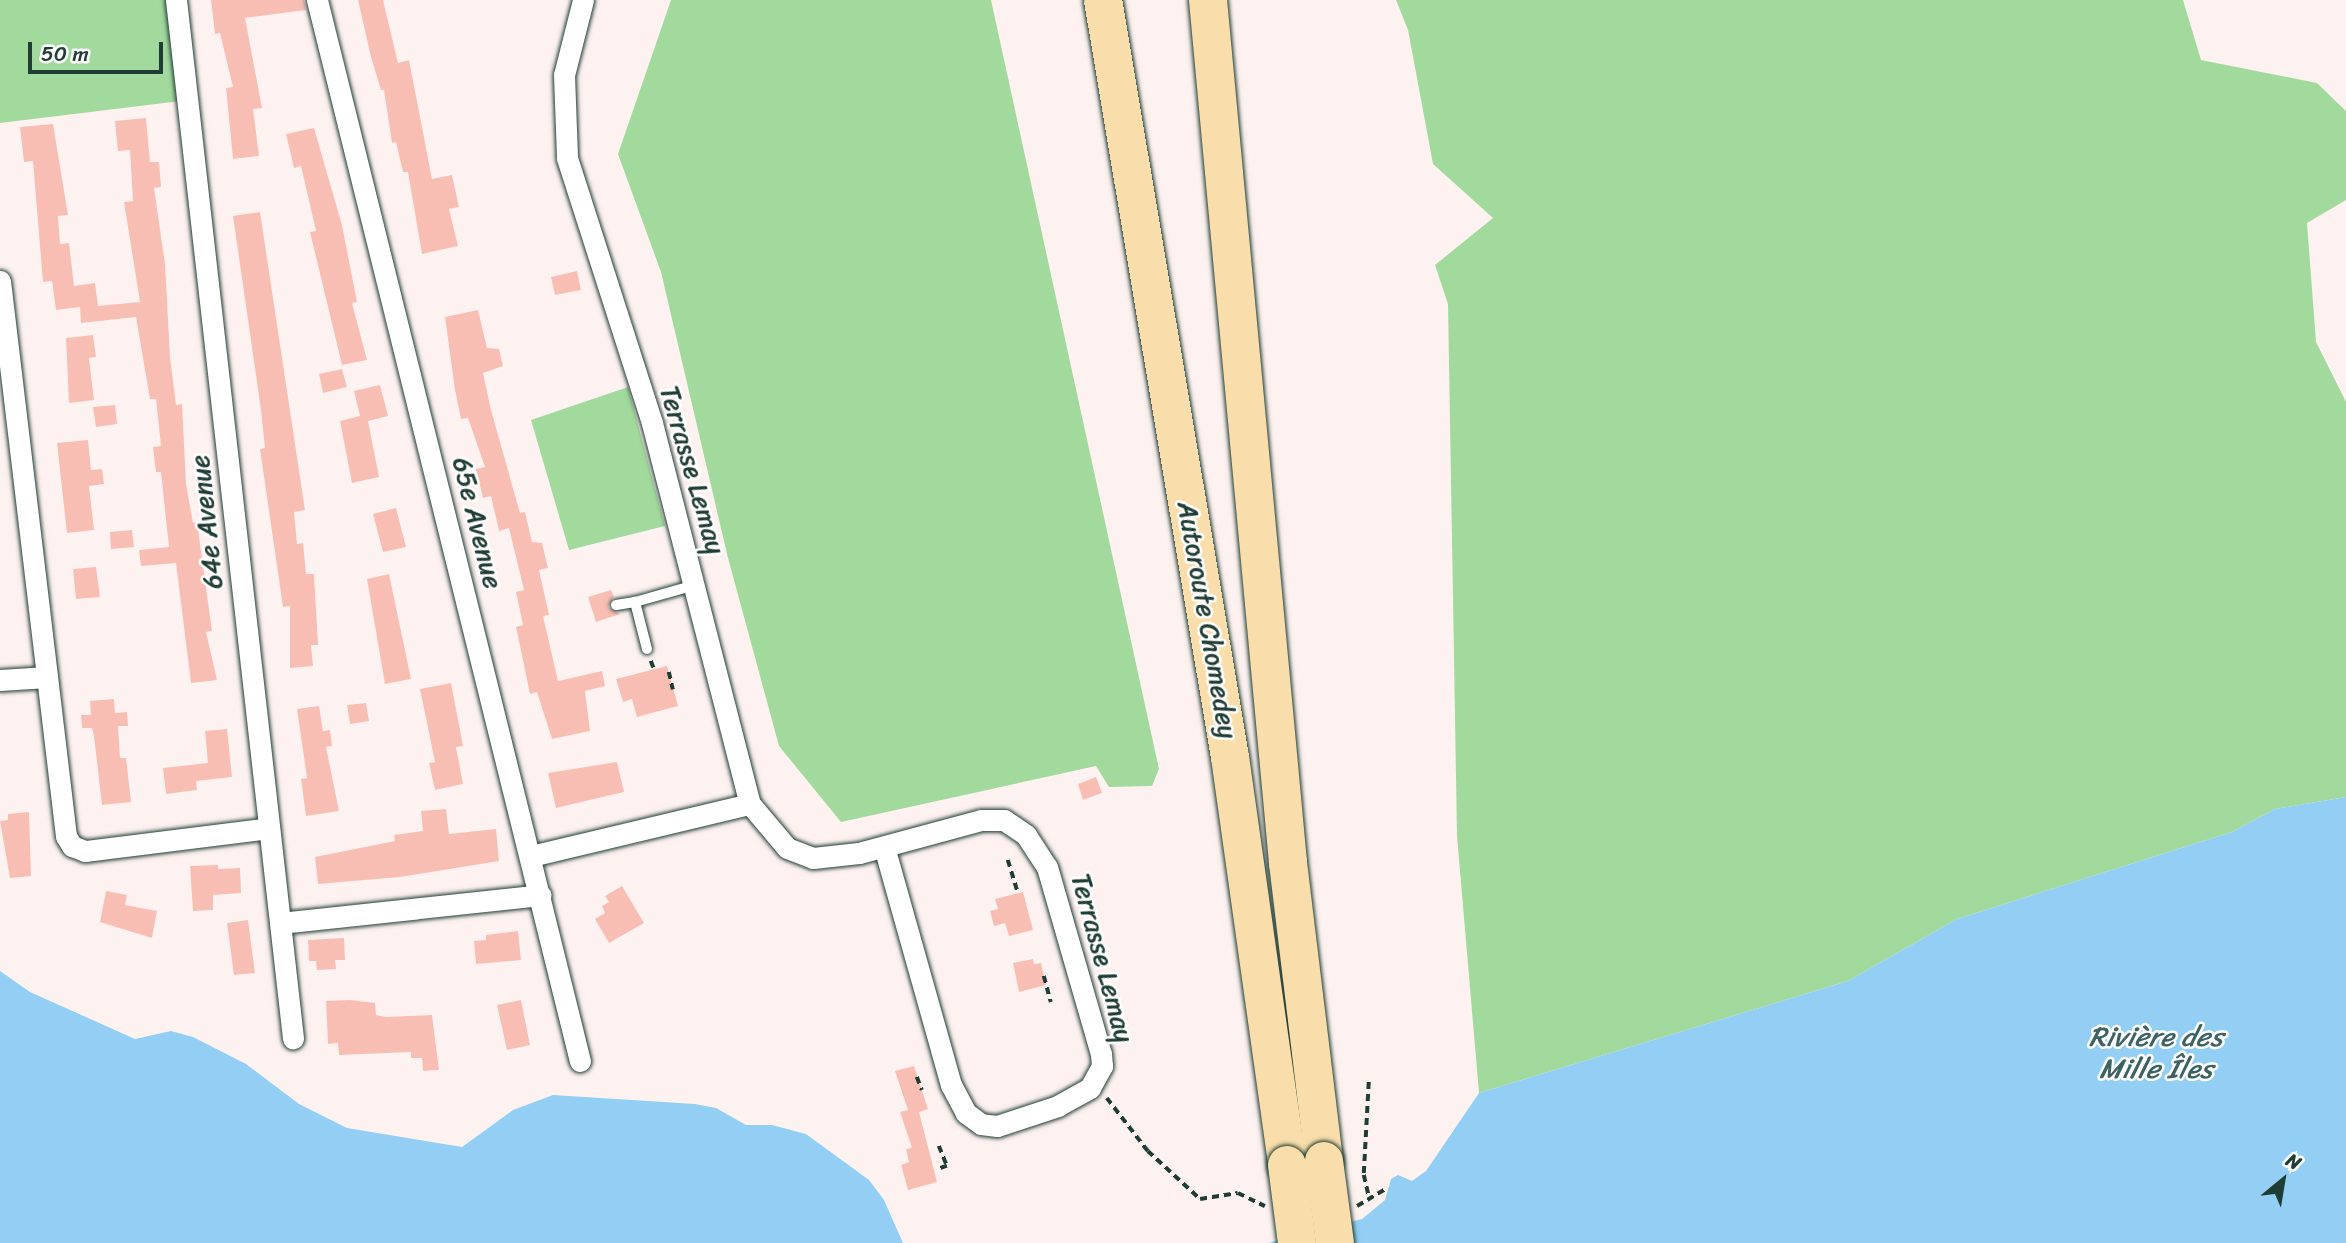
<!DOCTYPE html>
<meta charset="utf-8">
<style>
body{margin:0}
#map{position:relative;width:2346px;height:1243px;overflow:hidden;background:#fef2f0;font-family:Sriracha,sans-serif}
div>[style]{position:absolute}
.green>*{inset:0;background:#a2da9e}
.water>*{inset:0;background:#93cff4}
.building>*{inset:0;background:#f9beb3}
.path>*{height:3.5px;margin-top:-1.75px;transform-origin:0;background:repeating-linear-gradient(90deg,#1f3d34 0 7px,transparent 0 12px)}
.roads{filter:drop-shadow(0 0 2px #1f3d34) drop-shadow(0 0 2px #1f3d34)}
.service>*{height:10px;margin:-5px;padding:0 5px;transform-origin:5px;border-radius:5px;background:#fff}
.minor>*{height:21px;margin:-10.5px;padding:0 10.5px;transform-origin:10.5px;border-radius:10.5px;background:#fff}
.motorway>*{height:38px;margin:-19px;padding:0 19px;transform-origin:19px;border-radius:19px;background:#f9deab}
.bridges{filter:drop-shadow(0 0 2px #1f3d34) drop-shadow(0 0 2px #1f3d34)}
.motorway-bridge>*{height:38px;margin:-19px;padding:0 19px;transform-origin:19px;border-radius:19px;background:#f9deab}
span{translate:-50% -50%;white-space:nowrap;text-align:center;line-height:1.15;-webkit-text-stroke:5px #fff;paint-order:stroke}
.street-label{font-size:26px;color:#1f3d34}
.water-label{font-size:28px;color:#3c6264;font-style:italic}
.north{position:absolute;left:2248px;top:1145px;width:70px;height:70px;-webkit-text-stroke:5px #fff;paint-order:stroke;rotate:30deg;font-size:19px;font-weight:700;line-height:28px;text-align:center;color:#1f3d34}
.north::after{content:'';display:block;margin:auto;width:24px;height:32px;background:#1f3d34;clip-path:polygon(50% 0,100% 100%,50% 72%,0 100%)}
.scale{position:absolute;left:28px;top:42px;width:135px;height:32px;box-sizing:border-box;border:4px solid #1f3d34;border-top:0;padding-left:9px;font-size:21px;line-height:24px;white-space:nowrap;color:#1f3d34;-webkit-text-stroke:5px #fff;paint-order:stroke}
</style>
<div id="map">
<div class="green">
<div style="clip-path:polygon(0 0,176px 0,189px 100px,0 123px)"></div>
<div style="clip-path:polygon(671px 0,991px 0,1159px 769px,1152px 786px,1109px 787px,1096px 766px,841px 822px,779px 746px,728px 558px,661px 272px,618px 154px)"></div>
<div style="clip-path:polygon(1396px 0,2183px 0,2201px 60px,2317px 83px,2346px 111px,2346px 200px,2307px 223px,2316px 342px,2346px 402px,2346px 797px,2275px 809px,2232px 832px,1957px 919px,1848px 981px,1479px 1093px,1457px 836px,1448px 304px,1435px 265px,1493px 218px,1433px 164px,1408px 30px)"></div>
<div style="clip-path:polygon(628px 387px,665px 526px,569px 550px,531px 420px)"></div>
</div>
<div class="water">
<div style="clip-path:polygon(2346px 797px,2346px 1243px,1268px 1243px,1362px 1219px,1385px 1200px,1391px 1179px,1398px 1175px,1412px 1181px,1426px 1171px,1479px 1093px,1848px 981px,1957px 919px,2232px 832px,2275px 809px)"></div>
<div style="clip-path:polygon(0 971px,30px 992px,135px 1039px,171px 1031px,193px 1037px,246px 1064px,299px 1104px,347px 1128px,462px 1147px,513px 1110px,553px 1095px,695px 1104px,716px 1108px,746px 1125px,772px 1125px,806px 1134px,869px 1180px,884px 1200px,903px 1243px,0 1243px)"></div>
</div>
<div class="building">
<div style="clip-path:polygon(211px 0,304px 0,306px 10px,245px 18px,262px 108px,253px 109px,259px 156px,233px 159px,226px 88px,233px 87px,220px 33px,215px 34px)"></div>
<div style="clip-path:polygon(358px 0,383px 0,398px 63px,409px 60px,432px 179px,452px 175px,459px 207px,449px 209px,458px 246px,422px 254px,408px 172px,403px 172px,396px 142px,392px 143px,384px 90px,381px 90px,371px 57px)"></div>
<div style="clip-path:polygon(146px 118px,150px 162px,159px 162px,161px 187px,154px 188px,165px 264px,170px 357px,176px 405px,182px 404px,186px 484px,193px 523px,197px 522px,212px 631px,206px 632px,217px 680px,191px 683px,176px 563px,141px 566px,139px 550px,169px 547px,161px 472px,156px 472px,153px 447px,161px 446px,156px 399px,150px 399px,136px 317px,81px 323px,80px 307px,56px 310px,52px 281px,43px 282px,33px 161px,24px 162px,20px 127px,53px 124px,68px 215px,58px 216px,60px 244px,69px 243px,74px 286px,95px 283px,98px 306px,140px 302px,124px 202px,133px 201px,130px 150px,118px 151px,115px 121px)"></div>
<div style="clip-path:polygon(314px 128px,342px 225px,357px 302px,352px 303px,367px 360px,342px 365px,310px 232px,316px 231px,301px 166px,294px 168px,286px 134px)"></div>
<div style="clip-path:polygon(260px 212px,305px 510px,294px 512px,297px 544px,303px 543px,306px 574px,314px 574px,318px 645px,311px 645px,313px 666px,290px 668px,290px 606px,283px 607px,260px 449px,265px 448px,261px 410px,233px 216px)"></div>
<div style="clip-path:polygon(577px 271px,581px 290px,555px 295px,551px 277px)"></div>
<div style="clip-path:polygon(478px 310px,487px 348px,499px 349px,503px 366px,483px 373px,491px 410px,520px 513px,525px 512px,532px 542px,542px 543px,548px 568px,539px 570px,549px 615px,543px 616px,558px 681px,602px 671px,605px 686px,585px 691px,590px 731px,552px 739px,537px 692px,530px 694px,524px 665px,516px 627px,523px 625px,516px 592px,524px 590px,509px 528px,499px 531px,491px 496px,483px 498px,476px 469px,485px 467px,468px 418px,461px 419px,455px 390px,445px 317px)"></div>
<div style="clip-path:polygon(93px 335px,96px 357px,89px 358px,94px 400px,69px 403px,66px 338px)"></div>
<div style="clip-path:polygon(342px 369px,347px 387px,323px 393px,319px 374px)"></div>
<div style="clip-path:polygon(380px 385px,388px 416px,368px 421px,379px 477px,352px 483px,340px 421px,360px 416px,354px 391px)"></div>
<div style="clip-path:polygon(115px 405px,117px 424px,96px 427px,93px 407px)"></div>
<div style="clip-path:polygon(88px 440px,91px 470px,102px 469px,104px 484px,89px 486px,94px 530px,67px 533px,57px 443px)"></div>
<div style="clip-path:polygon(396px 508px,406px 547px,383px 552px,373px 514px)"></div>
<div style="clip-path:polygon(132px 530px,134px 547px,111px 549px,110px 532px)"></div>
<div style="clip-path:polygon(96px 567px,100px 597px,76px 599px,73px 569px)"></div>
<div style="clip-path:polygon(389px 574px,411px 679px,385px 684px,367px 579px)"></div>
<div style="clip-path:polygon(611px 590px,614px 597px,608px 607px,620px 614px,596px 622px,588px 597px)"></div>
<div style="clip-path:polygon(667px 666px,678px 706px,637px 717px,632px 699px,623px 702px,616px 679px)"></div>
<div style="clip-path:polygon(451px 683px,463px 746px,456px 747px,463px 784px,435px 790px,429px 763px,435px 762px,420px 689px)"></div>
<div style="clip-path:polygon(114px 699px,115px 713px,127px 712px,128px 726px,118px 726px,120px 758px,126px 758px,131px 802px,102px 805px,94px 736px,92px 728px,82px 728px,81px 715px,91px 715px,90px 701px)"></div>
<div style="clip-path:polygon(366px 703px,369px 721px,350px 724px,347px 705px)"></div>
<div style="clip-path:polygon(319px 706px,323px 731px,330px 730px,332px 746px,326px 747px,339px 811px,306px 816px,301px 779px,307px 778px,297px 709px)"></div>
<div style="clip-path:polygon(227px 729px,232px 777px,196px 781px,197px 790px,166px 794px,163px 768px,208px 763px,205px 731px)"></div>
<div style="clip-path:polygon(617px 762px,624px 792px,556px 808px,548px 773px)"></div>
<div style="clip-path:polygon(1096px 777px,1102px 793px,1083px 800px,1078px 784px)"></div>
<div style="clip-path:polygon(446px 809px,449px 834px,496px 829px,499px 861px,400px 877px,318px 884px,315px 857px,395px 841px,394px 835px,423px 831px,421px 811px)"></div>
<div style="clip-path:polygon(29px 812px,31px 876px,10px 878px,0 821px,8px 820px,8px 814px)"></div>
<div style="clip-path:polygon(218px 865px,218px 869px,240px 868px,241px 893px,213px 895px,213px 910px,193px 911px,190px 866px)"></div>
<div style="clip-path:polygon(622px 886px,644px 923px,609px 943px,595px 919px,605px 913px,602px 906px,609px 902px,605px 896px)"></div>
<div style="clip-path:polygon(106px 891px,127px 895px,125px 905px,157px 911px,152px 938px,100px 922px)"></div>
<div style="clip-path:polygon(1023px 892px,1033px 930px,1009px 936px,1005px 923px,994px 926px,990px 911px,998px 909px,995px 899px)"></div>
<div style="clip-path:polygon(248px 920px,255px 973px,234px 975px,227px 923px)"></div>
<div style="clip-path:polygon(518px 931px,521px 960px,476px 964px,474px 941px,486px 940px,486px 935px)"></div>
<div style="clip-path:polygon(344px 938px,345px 960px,335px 960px,336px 969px,317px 970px,316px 961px,309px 961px,308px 940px)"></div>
<div style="clip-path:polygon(1033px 959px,1034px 964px,1041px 963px,1046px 985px,1019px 992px,1013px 963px)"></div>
<div style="clip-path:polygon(350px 1000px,375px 1003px,376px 1015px,386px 1017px,432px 1015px,439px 1070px,423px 1071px,422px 1058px,411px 1058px,411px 1052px,339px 1055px,338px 1043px,328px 1044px,326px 1001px)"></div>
<div style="clip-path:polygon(521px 1000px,530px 1045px,507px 1050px,497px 1005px)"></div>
<div style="clip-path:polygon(914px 1066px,928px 1109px,919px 1112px,937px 1182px,908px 1190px,901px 1165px,909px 1162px,906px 1149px,912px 1148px,900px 1112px,908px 1110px,895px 1071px)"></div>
</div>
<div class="path">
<div style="left:651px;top:661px;width:9px;rotate:69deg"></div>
<div style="left:669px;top:672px;width:18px;rotate:77deg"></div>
<div style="left:1008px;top:860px;width:34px;rotate:73deg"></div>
<div style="left:1044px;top:976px;width:27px;rotate:75deg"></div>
<div style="left:917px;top:1077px;width:14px;rotate:69deg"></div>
<div style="left:1369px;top:1082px;width:93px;rotate:93.1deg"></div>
<div style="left:1364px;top:1175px;width:23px;rotate:77deg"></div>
<div style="left:1107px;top:1098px;width:67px;rotate:52.3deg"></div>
<div style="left:1148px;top:1151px;width:71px;rotate:42.7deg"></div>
<div style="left:1200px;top:1199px;width:38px;rotate:-9deg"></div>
<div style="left:1238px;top:1193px;width:30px;rotate:26deg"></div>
<div style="left:939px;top:1146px;width:22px;rotate:68deg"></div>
<div style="left:947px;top:1166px;width:9px;rotate:159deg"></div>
<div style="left:1357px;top:1206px;width:33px;rotate:-31deg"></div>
</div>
<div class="roads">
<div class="service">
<div style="left:616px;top:605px;width:19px;rotate:-9deg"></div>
<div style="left:647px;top:649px;width:49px;rotate:-104.3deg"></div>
<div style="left:635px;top:602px;width:62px;rotate:-15.8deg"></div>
</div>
<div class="minor">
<div style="left:176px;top:0;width:1045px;rotate:83.57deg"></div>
<div style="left:317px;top:0;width:1093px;rotate:76.08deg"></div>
<div style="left:583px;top:0;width:77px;rotate:104.2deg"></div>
<div style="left:564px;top:75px;width:83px;rotate:87.9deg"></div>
<div style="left:567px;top:158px;width:278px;rotate:72.2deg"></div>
<div style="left:652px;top:423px;width:393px;rotate:75.6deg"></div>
<div style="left:750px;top:804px;width:57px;rotate:49.9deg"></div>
<div style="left:787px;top:848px;width:28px;rotate:21deg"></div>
<div style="left:813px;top:858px;width:46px;rotate:-6.2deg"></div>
<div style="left:859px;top:853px;width:126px;rotate:-15.1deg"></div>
<div style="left:981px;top:820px;width:23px"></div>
<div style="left:1004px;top:820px;width:27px;rotate:34deg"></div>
<div style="left:1026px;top:835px;width:38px;rotate:57deg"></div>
<div style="left:1047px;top:867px;width:195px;rotate:73.9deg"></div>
<div style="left:1101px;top:1054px;width:12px;rotate:85deg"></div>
<div style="left:1102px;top:1066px;width:25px;rotate:119deg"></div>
<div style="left:1090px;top:1088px;width:37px;rotate:151deg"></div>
<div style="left:1058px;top:1106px;width:64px;rotate:161.8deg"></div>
<div style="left:997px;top:1126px;width:16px;rotate:-173deg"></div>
<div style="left:981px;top:1124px;width:19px;rotate:-144deg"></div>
<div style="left:966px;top:1113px;width:32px;rotate:-118deg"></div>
<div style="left:951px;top:1085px;width:247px;rotate:-105.7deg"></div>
<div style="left:0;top:281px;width:559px;rotate:83.22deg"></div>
<div style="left:66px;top:836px;width:12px;rotate:59deg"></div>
<div style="left:72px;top:846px;width:14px;rotate:21deg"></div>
<div style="left:85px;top:851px;width:185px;rotate:-7.1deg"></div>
<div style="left:0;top:680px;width:47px;rotate:-3.7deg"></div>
<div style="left:531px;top:856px;width:225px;rotate:-13.4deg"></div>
<div style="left:280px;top:923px;width:262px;rotate:-6.1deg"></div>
</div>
<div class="motorway">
<div style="left:1103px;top:0;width:768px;rotate:80.48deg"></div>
<div style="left:1230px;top:757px;width:412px;rotate:82deg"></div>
<div style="left:1208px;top:0;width:867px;rotate:84.7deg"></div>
<div style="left:1288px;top:863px;width:300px;rotate:83.1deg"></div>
</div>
</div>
<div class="bridges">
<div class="motorway-bridge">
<div style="left:1324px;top:1161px;width:83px;rotate:82.4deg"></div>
<div style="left:1287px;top:1165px;width:79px;rotate:82.7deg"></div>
</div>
</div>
<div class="street-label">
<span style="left:692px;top:470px;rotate:74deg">Terrasse Lemay</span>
<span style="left:207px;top:522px;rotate:-96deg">64e Avenue</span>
<span style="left:477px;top:523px;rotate:76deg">65e Avenue</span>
<span style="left:1207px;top:620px;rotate:80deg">Autoroute Chomedey</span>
<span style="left:1102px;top:958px;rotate:75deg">Terrasse Lemay</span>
</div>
<div class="water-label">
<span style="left:2156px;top:1053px">Rivière des<br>Mille Îles</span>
</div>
<div class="north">N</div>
<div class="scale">50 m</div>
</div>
